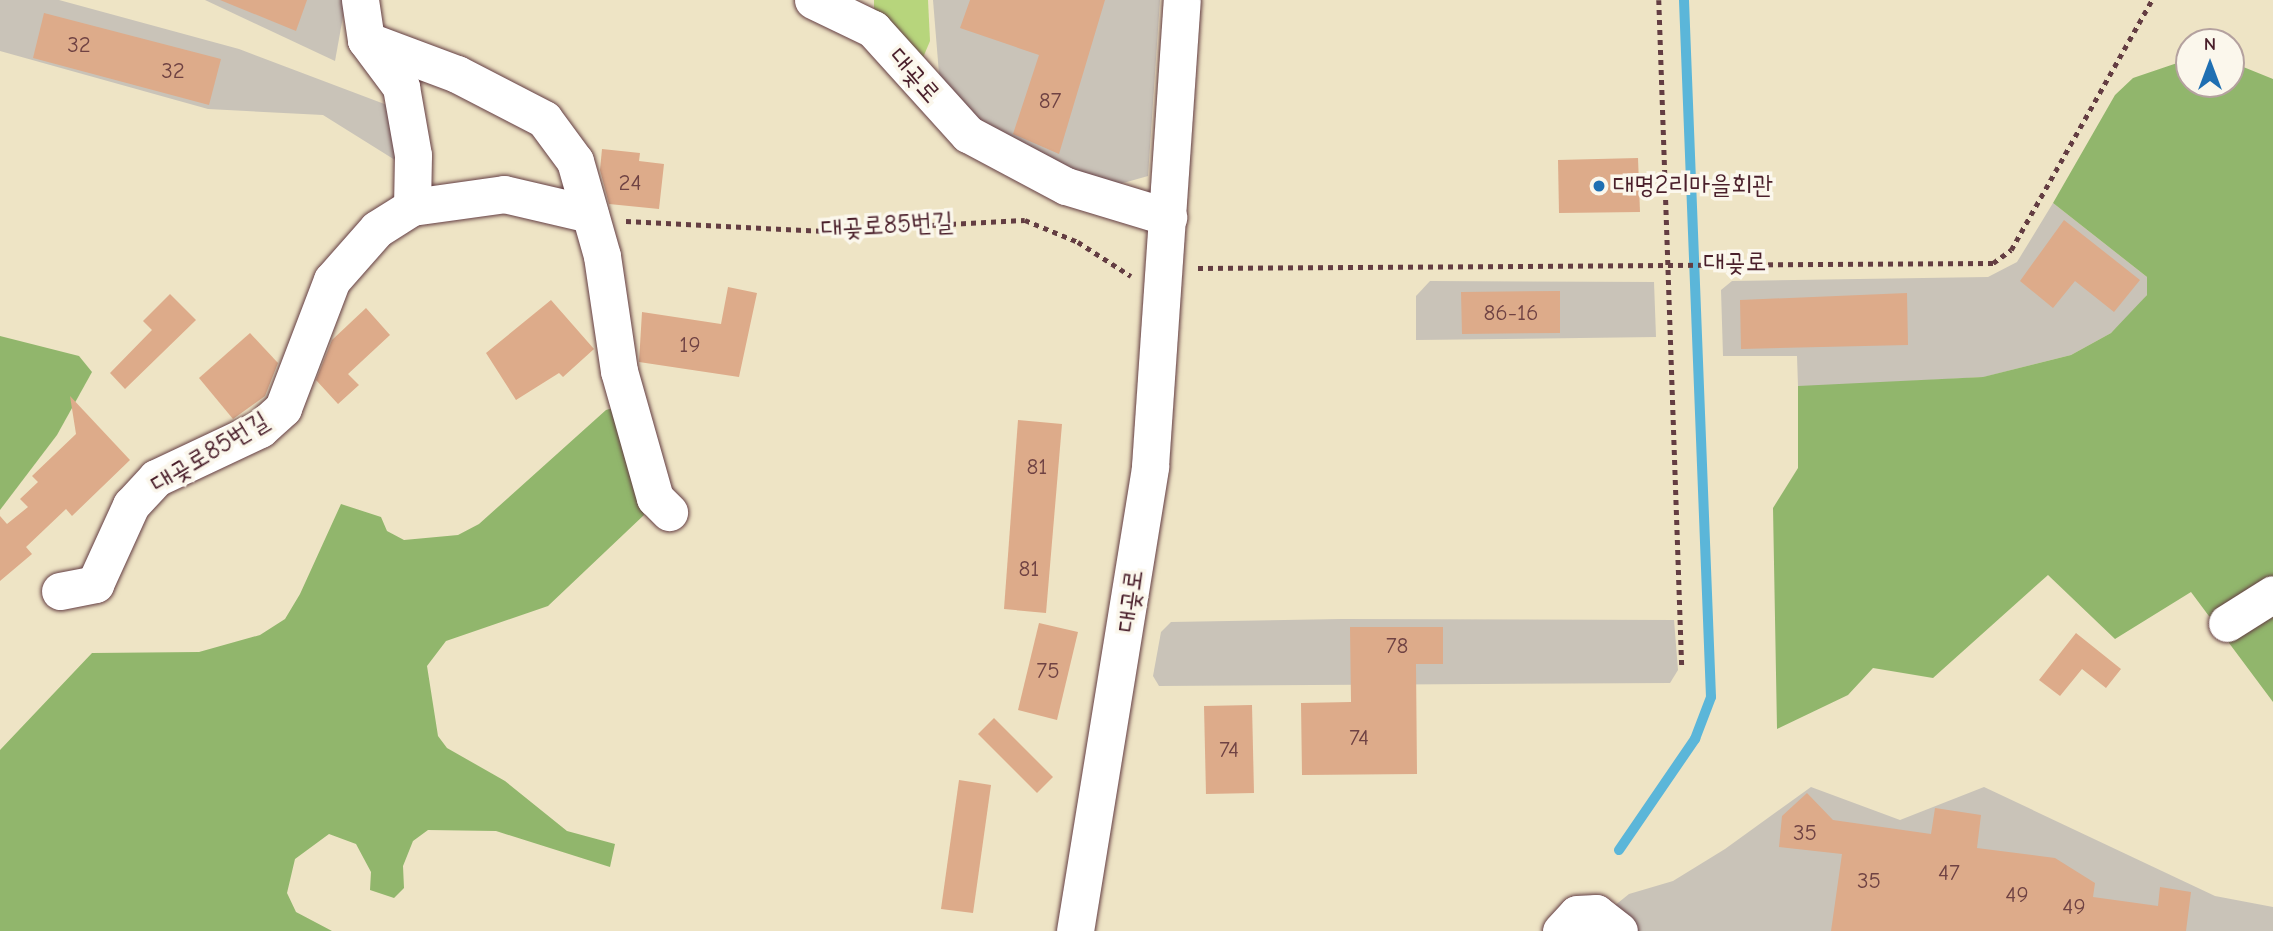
<!DOCTYPE html>
<meta charset="utf-8">
<style>
body{margin:0}
#map{position:relative;width:2273px;height:931px;overflow:hidden;background:#eee4c5;font-family:"Comic Neue","Poor Story",sans-serif}
div>[style]{position:absolute}
.industrial>*{inset:0;background:#c9c3b8}
.green>*{inset:0;background:#b7d57c}
.forest>*{inset:0;background:#91b66c}
.stream>*{height:10px;margin:-5px;padding:0 5px;transform-origin:5px;border-radius:5px;background:#5bb6d9}
.building>*{inset:0;background:#ddab8a}
.path>*{height:4.5px;margin-top:-2.25px;transform-origin:0;background:repeating-linear-gradient(90deg,#633d42 0 5px,transparent 0 10px)}
.roads{filter:drop-shadow(0 0 2px #633d42) drop-shadow(0 0 2px #633d42)}
.minor>*{height:37px;margin:-18.5px;padding:0 18.5px;transform-origin:18.5px;border-radius:18.5px;background:#fff}
.dots>*{width:19px;height:19px;translate:-50% -50%;box-sizing:border-box;border:4px solid #fbf7ec;border-radius:50%}
span{translate:-50% -50%;white-space:nowrap;text-align:center;line-height:1.15;-webkit-text-stroke:7px #fbf7ec;paint-order:stroke}
.number-label{font-size:23px;color:#6f4243}
.number-label span{-webkit-text-stroke-width:0}
.street-label{font-size:26px;color:#4a1f2b}
.poi-label{font-size:26px;color:#4a1f2b}
.left{translate:0 -50%;text-align:left}
.north{position:absolute;left:2175px;top:28px;width:70px;height:70px;box-sizing:border-box;background:#fbf7ec;border:2px solid #b4a19f;border-radius:50%;rotate:0deg;font-size:19px;font-weight:700;line-height:28px;text-align:center;color:#4a1f2b}
.north::after{content:'';display:block;margin:auto;width:24px;height:32px;background:#1f6fb2;clip-path:polygon(50% 0,100% 100%,50% 72%,0 100%)}
</style>
<div id="map">
<div class="industrial">
<div style="clip-path:polygon(0 0,59px 0,239px 49px,395px 108px,395px 160px,323px 115px,208px 109px,0 51px)"></div>
<div style="clip-path:polygon(205px 0,346px 0,335px 61px)"></div>
<div style="clip-path:polygon(933px 0,1160px 0,1148px 176px,1109px 187px,1003px 142px,940px 86px)"></div>
<div style="clip-path:polygon(2053px 203px,2147px 277px,2147px 295px,2135px 310px,2111px 333px,2071px 355px,1984px 377px,1824px 386px,1798px 386px,1797px 356px,1723px 356px,1721px 290px,1732px 281px,1988px 277px,2017px 262px)"></div>
<div style="clip-path:polygon(1430px 281px,1654px 282px,1656px 337px,1416px 340px,1416px 296px)"></div>
<div style="clip-path:polygon(1342px 619px,1674px 620px,1678px 670px,1670px 683px,1159px 686px,1153px 676px,1161px 632px,1171px 622px)"></div>
<div style="clip-path:polygon(1811px 787px,1900px 820px,1984px 787px,2215px 896px,2273px 907px,2273px 931px,1583px 931px,1629px 894px,1673px 881px,1725px 849px)"></div>
</div>
<div class="green">
<div style="clip-path:polygon(874px 0,928px 0,930px 41px,922px 60px,874px 18px)"></div>
</div>
<div class="forest">
<div style="clip-path:polygon(2189px 59px,2189px 84px,2231px 84px,2231px 62px,2273px 79px,2273px 702px,2191px 592px,2115px 639px,2048px 575px,1933px 678px,1873px 668px,1848px 695px,1777px 729px,1773px 508px,1798px 468px,1798px 386px,1983px 377px,2071px 355px,2111px 333px,2147px 295px,2147px 277px,2053px 203px,2115px 95px,2133px 78px)"></div>
<div style="clip-path:polygon(0 336px,79px 356px,92px 372px,57px 435px,0 510px)"></div>
<div style="clip-path:polygon(620px 406px,644px 515px,548px 606px,446px 641px,427px 666px,438px 736px,447px 748px,505px 781px,567px 831px,615px 844px,610px 867px,496px 831px,428px 830px,413px 841px,403px 866px,404px 888px,394px 898px,370px 890px,371px 872px,356px 844px,329px 834px,295px 859px,287px 893px,296px 912px,332px 931px,0 931px,0 750px,92px 653px,199px 652px,260px 635px,285px 619px,300px 594px,341px 504px,381px 517px,387px 531px,404px 540px,458px 535px,479px 524px,606px 410px)"></div>
</div>
<div class="stream">
<div style="left:1619px;top:850px;width:135px;rotate:-55.6deg"></div>
<div style="left:1695px;top:739px;width:45px;rotate:-69.1deg"></div>
<div style="left:1711px;top:697px;width:698px;rotate:-92.22deg"></div>
</div>
<div class="building">
<div style="clip-path:polygon(220px 0,307px 0,296px 31px)"></div>
<div style="clip-path:polygon(970px 0,1105px 0,1059px 154px,1013px 134px,1039px 55px,960px 28px)"></div>
<div style="clip-path:polygon(44px 13px,221px 59px,209px 105px,33px 58px)"></div>
<div style="clip-path:polygon(602px 149px,640px 153px,639px 161px,664px 164px,659px 209px,609px 204px,600px 170px)"></div>
<div style="clip-path:polygon(1638px 158px,1640px 212px,1559px 213px,1558px 160px)"></div>
<div style="clip-path:polygon(2064px 220px,2140px 280px,2114px 312px,2075px 281px,2053px 308px,2020px 281px)"></div>
<div style="clip-path:polygon(728px 287px,757px 293px,739px 377px,639px 362px,642px 312px,721px 324px)"></div>
<div style="clip-path:polygon(1560px 291px,1560px 333px,1462px 334px,1461px 292px)"></div>
<div style="clip-path:polygon(1907px 293px,1908px 345px,1741px 349px,1740px 300px)"></div>
<div style="clip-path:polygon(170px 294px,196px 320px,125px 389px,110px 373px,152px 330px,143px 321px)"></div>
<div style="clip-path:polygon(551px 300px,594px 349px,563px 377px,559px 373px,516px 400px,486px 353px)"></div>
<div style="clip-path:polygon(366px 308px,390px 335px,348px 374px,359px 385px,338px 404px,316px 380px,332px 340px)"></div>
<div style="clip-path:polygon(250px 333px,278px 363px,265px 396px,233px 419px,199px 378px)"></div>
<div style="clip-path:polygon(70px 396px,130px 460px,72px 516px,66px 509px,26px 547px,32px 554px,0 581px,0 516px,7px 524px,28px 507px,20px 499px,38px 482px,32px 476px,76px 434px)"></div>
<div style="clip-path:polygon(1018px 420px,1062px 424px,1046px 613px,1004px 609px)"></div>
<div style="clip-path:polygon(1039px 623px,1078px 632px,1057px 720px,1018px 710px)"></div>
<div style="clip-path:polygon(1350px 627px,1443px 627px,1443px 664px,1416px 664px,1417px 774px,1302px 775px,1301px 703px,1351px 702px)"></div>
<div style="clip-path:polygon(2076px 633px,2121px 669px,2106px 688px,2082px 669px,2060px 696px,2039px 680px)"></div>
<div style="clip-path:polygon(1252px 705px,1254px 793px,1206px 794px,1204px 706px)"></div>
<div style="clip-path:polygon(994px 718px,1053px 777px,1037px 793px,978px 734px)"></div>
<div style="clip-path:polygon(959px 780px,991px 785px,973px 913px,941px 909px)"></div>
<div style="clip-path:polygon(1807px 793px,1833px 820px,1931px 834px,1935px 808px,1981px 815px,1977px 848px,2055px 858px,2095px 883px,2093px 897px,2158px 906px,2160px 887px,2191px 892px,2186px 931px,1831px 931px,1842px 854px,1779px 847px,1782px 816px)"></div>
</div>
<div class="path">
<div style="left:1659px;top:0;width:670px;rotate:88.03deg"></div>
<div style="left:626px;top:221px;width:195px;rotate:2.9deg"></div>
<div style="left:821px;top:231px;width:204px;rotate:-3.1deg"></div>
<div style="left:1025px;top:220px;width:57px;rotate:22.5deg"></div>
<div style="left:1078px;top:242px;width:63px;rotate:32.7deg"></div>
<div style="left:1198px;top:268px;width:795px;rotate:-0.36deg"></div>
<div style="left:1993px;top:263px;width:22px;rotate:-36deg"></div>
<div style="left:2011px;top:250px;width:287px;rotate:-60.6deg"></div>
</div>
<div class="roads">
<div class="minor">
<div style="left:360px;top:0;width:40px;rotate:81.5deg"></div>
<div style="left:366px;top:40px;width:97px;rotate:20.5deg"></div>
<div style="left:457px;top:74px;width:98px;rotate:27.3deg"></div>
<div style="left:544px;top:119px;width:52px;rotate:53.6deg"></div>
<div style="left:575px;top:161px;width:99px;rotate:74.1deg"></div>
<div style="left:602px;top:256px;width:116px;rotate:81.6deg"></div>
<div style="left:619px;top:371px;width:132px;rotate:74.2deg"></div>
<div style="left:655px;top:498px;width:20px;rotate:45deg"></div>
<div style="left:813px;top:0;width:67px;rotate:25.8deg"></div>
<div style="left:873px;top:29px;width:142px;rotate:47.9deg"></div>
<div style="left:968px;top:134px;width:111px;rotate:28deg"></div>
<div style="left:1066px;top:186px;width:107px;rotate:16.9deg"></div>
<div style="left:366px;top:40px;width:59px;rotate:53.3deg"></div>
<div style="left:401px;top:87px;width:69px;rotate:80deg"></div>
<div style="left:413px;top:155px;width:52px;rotate:91.1deg"></div>
<div style="left:60px;top:591px;width:36px;rotate:-11deg"></div>
<div style="left:95px;top:584px;width:87px;rotate:-65.5deg"></div>
<div style="left:131px;top:505px;width:37px;rotate:-47deg"></div>
<div style="left:156px;top:478px;width:115px;rotate:-25.2deg"></div>
<div style="left:260px;top:429px;width:31px;rotate:-42deg"></div>
<div style="left:283px;top:408px;width:137px;rotate:-69.1deg"></div>
<div style="left:332px;top:280px;width:68px;rotate:-48.6deg"></div>
<div style="left:377px;top:229px;width:41px;rotate:-32.2deg"></div>
<div style="left:412px;top:207px;width:93px;rotate:-8deg"></div>
<div style="left:504px;top:194px;width:88px;rotate:13.1deg"></div>
<div style="left:2227px;top:623px;width:54px;rotate:-32.2deg"></div>
<div style="left:1075px;top:931px;width:471px;rotate:-80.8deg"></div>
<div style="left:1150px;top:466px;width:467px;rotate:-86.1deg"></div>
<div style="left:1561px;top:931px;width:23px;rotate:-47deg"></div>
<div style="left:1577px;top:914px;width:19px;rotate:-3deg"></div>
<div style="left:1596px;top:913px;width:29px;rotate:38deg"></div>
</div>
</div>
<div class="dots">
<div style="left:1599px;top:186px;background:#1f6fb2"></div>
</div>
<div class="number-label">
<span style="left:79px;top:45px">32</span>
<span style="left:173px;top:71px">32</span>
<span style="left:1050px;top:101px">87</span>
<span style="left:630px;top:183px">24</span>
<span style="left:1511px;top:313px">86-16</span>
<span style="left:690px;top:345px">19</span>
<span style="left:1037px;top:467px">81</span>
<span style="left:1029px;top:569px">81</span>
<span style="left:1397px;top:646px">78</span>
<span style="left:1048px;top:671px">75</span>
<span style="left:1359px;top:738px">74</span>
<span style="left:1229px;top:750px">74</span>
<span style="left:1805px;top:833px">35</span>
<span style="left:1949px;top:873px">47</span>
<span style="left:1869px;top:881px">35</span>
<span style="left:2017px;top:895px">49</span>
<span style="left:2074px;top:907px">49</span>
</div>
<div class="street-label">
<span style="left:914px;top:76px;rotate:49deg">대곶로</span>
<span style="left:887px;top:226px;rotate:-3deg">대곶로85번길</span>
<span style="left:1735px;top:263px">대곶로</span>
<span style="left:210px;top:453px;rotate:-31deg">대곶로85번길</span>
<span style="left:1131px;top:601px;rotate:-82deg">대곶로</span>
</div>
<div class="poi-label">
<span class="left" style="left:1613px;top:186px">대명2리마을회관</span>
</div>
<div class="north">N</div>
</div>
